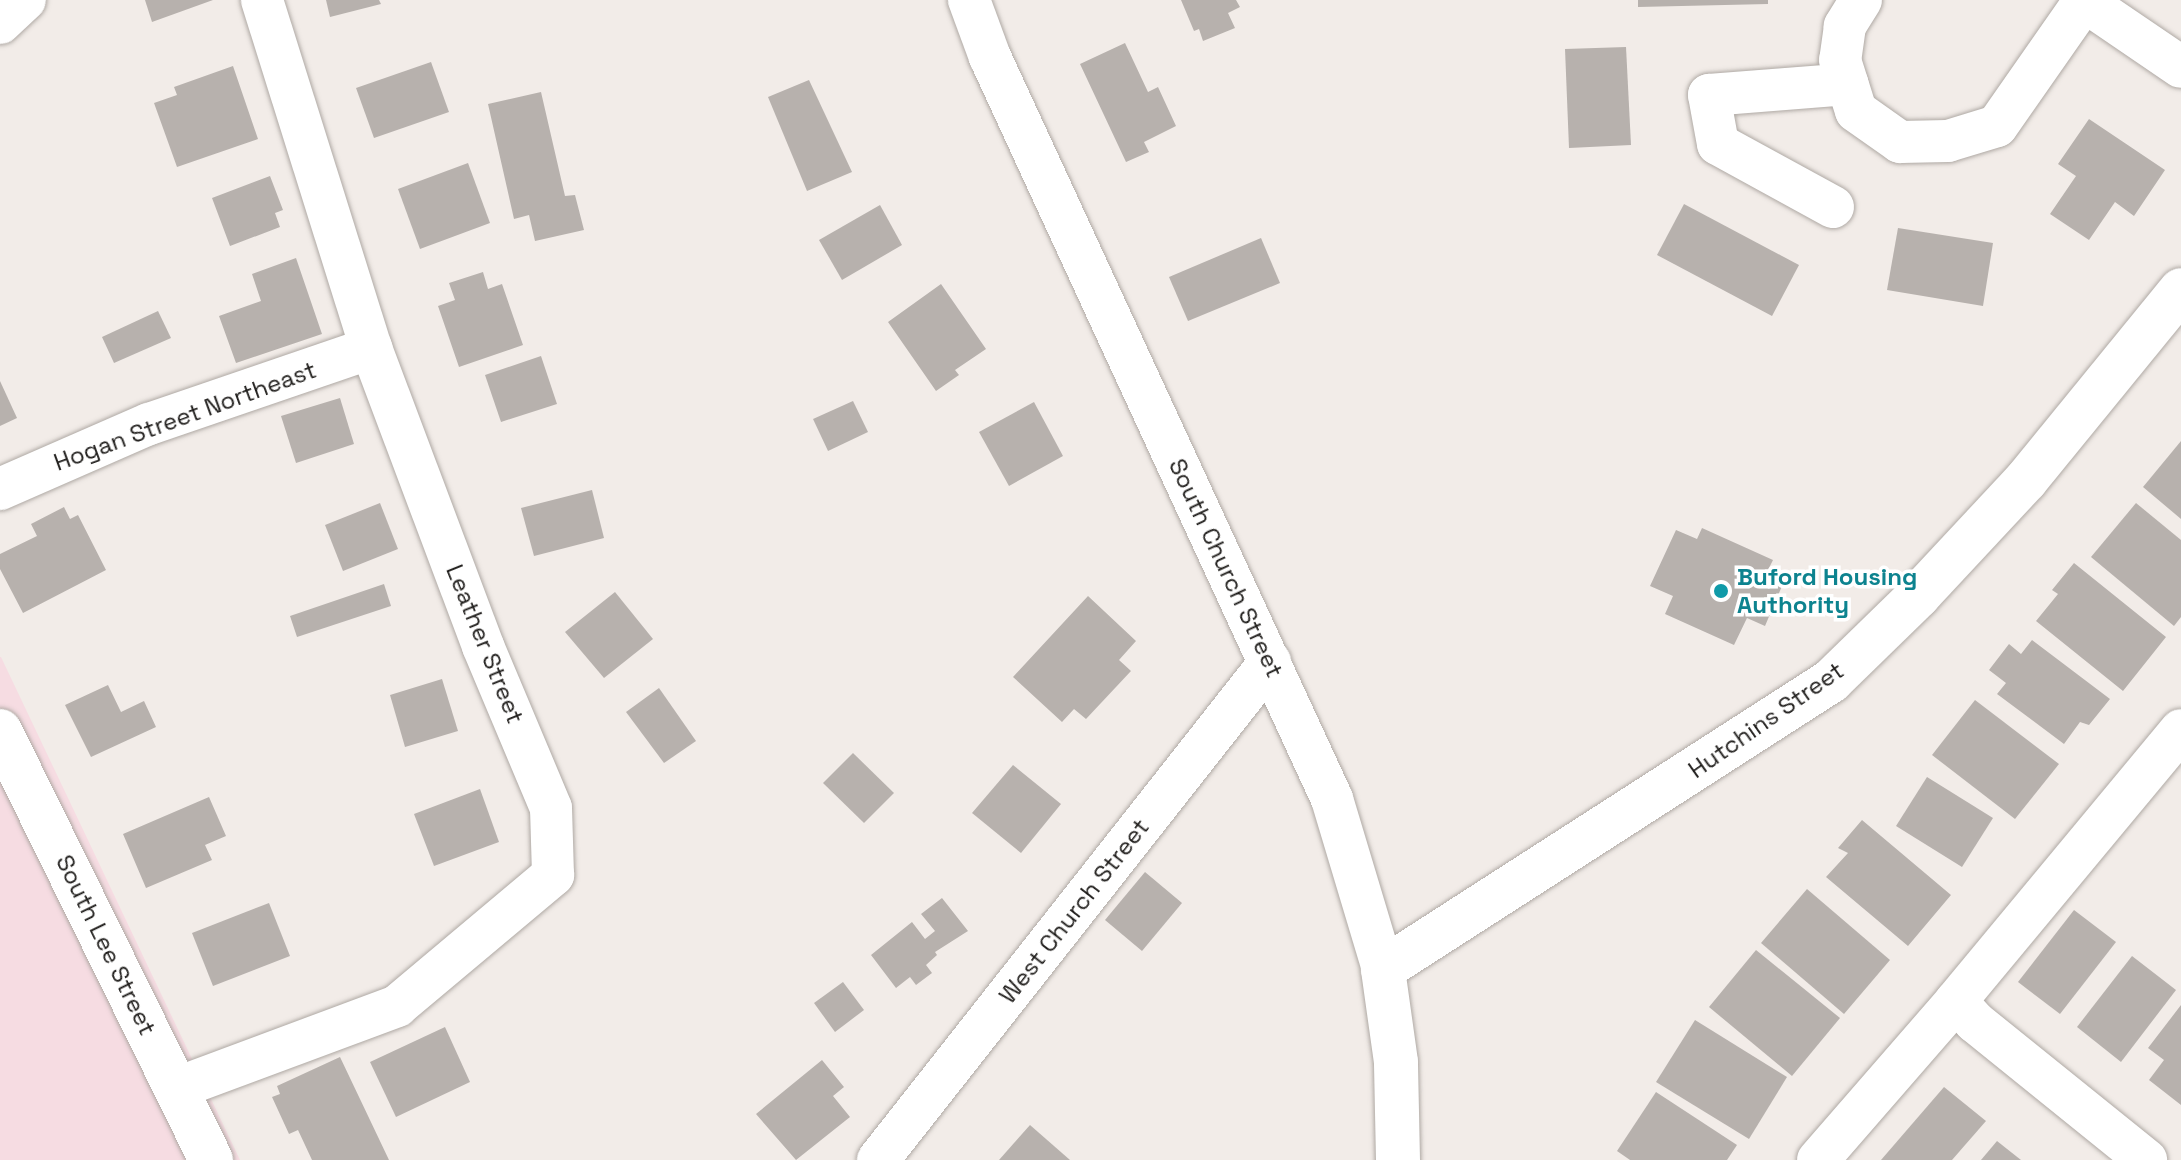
<!DOCTYPE html>
<style>
body{margin:0}
#map{position:relative;width:2181px;height:1160px;overflow:hidden;background:#f2ece8;font-family:"Space Grotesk",sans-serif}
div>[style]{position:absolute}
.industrial>*{inset:0;background:#f6dce2}
.building>*{inset:0;background:#b7b1ad}
.roads{filter:drop-shadow(0 0 2px #afa9a4) drop-shadow(0 0 2px #afa9a4)}
.minor>*{height:42px;margin:-21px;padding:0 21px;transform-origin:21px;border-radius:21px;background:#fff}
.tertiary>*{height:44px;margin:-22px;padding:0 22px;transform-origin:22px;border-radius:22px;background:#fff}
.dots>*{width:22px;height:22px;translate:-50% -50%;box-sizing:border-box;border:4px solid #fff;border-radius:50%}
span{translate:-50% -50%;white-space:nowrap;text-align:center;line-height:1.15;-webkit-text-stroke:7px #fff;paint-order:stroke}
.street-label{font-size:24px;color:#1f1d1b}
.culture-label{font-size:24px;color:#0d838f;font-weight:700}
.left{translate:0 -50%;text-align:left}
</style>
<div id="map">
<div class="industrial">
<div style="clip-path:polygon(0 657px,1px 657px,240px 1160px,0 1160px)"></div>
</div>
<div class="building">
<div style="clip-path:polygon(145px 0,213px 0,152px 22px)"></div>
<div style="clip-path:polygon(326px 0,379px 0,381px 4px,330px 17px)"></div>
<div style="clip-path:polygon(1181px 0,1236px 0,1240px 7px,1228px 13px,1235px 28px,1203px 41px,1199px 29px,1194px 31px)"></div>
<div style="clip-path:polygon(1638px 0,1768px 0,1768px 4px,1638px 7px)"></div>
<div style="clip-path:polygon(1125px 43px,1148px 92px,1158px 87px,1176px 126px,1144px 142px,1149px 152px,1126px 162px,1080px 64px)"></div>
<div style="clip-path:polygon(1626px 47px,1631px 145px,1569px 148px,1565px 49px)"></div>
<div style="clip-path:polygon(431px 62px,449px 112px,374px 138px,356px 88px)"></div>
<div style="clip-path:polygon(233px 66px,258px 139px,177px 167px,154px 103px,177px 95px,174px 87px)"></div>
<div style="clip-path:polygon(809px 80px,852px 172px,807px 191px,768px 97px)"></div>
<div style="clip-path:polygon(541px 92px,565px 196px,575px 195px,584px 230px,535px 241px,529px 215px,514px 219px,488px 104px)"></div>
<div style="clip-path:polygon(2089px 119px,2165px 170px,2134px 216px,2115px 202px,2089px 240px,2050px 214px,2076px 176px,2058px 164px)"></div>
<div style="clip-path:polygon(468px 163px,490px 223px,420px 249px,398px 189px)"></div>
<div style="clip-path:polygon(270px 176px,283px 210px,275px 213px,280px 227px,230px 246px,212px 198px)"></div>
<div style="clip-path:polygon(1684px 204px,1799px 265px,1772px 316px,1657px 255px)"></div>
<div style="clip-path:polygon(880px 205px,902px 245px,842px 280px,819px 240px)"></div>
<div style="clip-path:polygon(1898px 228px,1993px 243px,1983px 306px,1887px 290px)"></div>
<div style="clip-path:polygon(1261px 238px,1280px 283px,1188px 321px,1169px 277px)"></div>
<div style="clip-path:polygon(296px 258px,322px 334px,236px 363px,219px 316px,261px 301px,252px 274px)"></div>
<div style="clip-path:polygon(483px 272px,488px 289px,502px 284px,523px 345px,459px 367px,438px 306px,455px 300px,449px 283px)"></div>
<div style="clip-path:polygon(941px 284px,986px 349px,955px 370px,959px 375px,936px 391px,888px 322px)"></div>
<div style="clip-path:polygon(158px 311px,171px 338px,114px 363px,102px 337px)"></div>
<div style="clip-path:polygon(541px 356px,557px 404px,501px 422px,485px 375px)"></div>
<div style="clip-path:polygon(0 381px,17px 418px,0 426px)"></div>
<div style="clip-path:polygon(340px 398px,354px 444px,296px 463px,281px 416px)"></div>
<div style="clip-path:polygon(853px 401px,868px 432px,828px 451px,813px 419px)"></div>
<div style="clip-path:polygon(1034px 402px,1063px 456px,1009px 486px,979px 432px)"></div>
<div style="clip-path:polygon(2181px 441px,2181px 519px,2143px 487px)"></div>
<div style="clip-path:polygon(592px 490px,604px 538px,534px 556px,521px 508px)"></div>
<div style="clip-path:polygon(380px 503px,398px 549px,343px 571px,325px 525px)"></div>
<div style="clip-path:polygon(2136px 503px,2181px 540px,2181px 617px,2174px 626px,2091px 557px)"></div>
<div style="clip-path:polygon(64px 507px,70px 519px,78px 515px,106px 570px,23px 613px,0 569px,0 554px,37px 536px,31px 524px)"></div>
<div style="clip-path:polygon(1702px 528px,1773px 560px,1764px 578px,1782px 586px,1765px 626px,1747px 618px,1734px 645px,1665px 614px,1673px 596px,1650px 586px,1676px 530px,1697px 539px)"></div>
<div style="clip-path:polygon(2074px 563px,2166px 637px,2123px 691px,2036px 621px,2058px 594px,2052px 590px)"></div>
<div style="clip-path:polygon(384px 584px,391px 606px,297px 637px,290px 616px)"></div>
<div style="clip-path:polygon(615px 592px,653px 639px,604px 678px,565px 632px)"></div>
<div style="clip-path:polygon(1088px 596px,1136px 641px,1119px 660px,1131px 671px,1086px 719px,1074px 709px,1062px 722px,1013px 677px)"></div>
<div style="clip-path:polygon(2032px 640px,2110px 699px,2089px 725px,2080px 722px,2064px 744px,1997px 694px,2006px 683px,1989px 670px,2009px 644px,2021px 654px)"></div>
<div style="clip-path:polygon(442px 679px,458px 731px,405px 747px,390px 695px)"></div>
<div style="clip-path:polygon(108px 685px,121px 712px,144px 701px,156px 727px,91px 757px,65px 705px)"></div>
<div style="clip-path:polygon(659px 688px,696px 741px,664px 763px,626px 712px)"></div>
<div style="clip-path:polygon(1975px 700px,2059px 764px,2015px 819px,1932px 755px)"></div>
<div style="clip-path:polygon(853px 753px,894px 793px,864px 823px,823px 783px)"></div>
<div style="clip-path:polygon(1013px 765px,1061px 804px,1021px 853px,972px 813px)"></div>
<div style="clip-path:polygon(1927px 777px,1993px 818px,1962px 867px,1896px 826px)"></div>
<div style="clip-path:polygon(480px 789px,499px 842px,434px 866px,414px 814px)"></div>
<div style="clip-path:polygon(209px 797px,226px 836px,205px 845px,212px 860px,146px 888px,123px 834px)"></div>
<div style="clip-path:polygon(1862px 820px,1951px 895px,1908px 946px,1826px 877px,1848px 853px,1838px 848px)"></div>
<div style="clip-path:polygon(1145px 872px,1182px 903px,1142px 951px,1105px 920px)"></div>
<div style="clip-path:polygon(1807px 889px,1890px 960px,1844px 1014px,1761px 943px)"></div>
<div style="clip-path:polygon(942px 898px,968px 931px,935px 952px,937px 955px,926px 965px,932px 973px,916px 985px,910px 977px,896px 988px,871px 955px,912px 922px,925px 939px,935px 931px,921px 914px)"></div>
<div style="clip-path:polygon(269px 903px,290px 956px,213px 986px,192px 933px)"></div>
<div style="clip-path:polygon(2074px 910px,2116px 942px,2060px 1014px,2018px 982px)"></div>
<div style="clip-path:polygon(1756px 950px,1840px 1018px,1792px 1076px,1709px 1007px)"></div>
<div style="clip-path:polygon(2132px 956px,2176px 990px,2121px 1062px,2077px 1027px)"></div>
<div style="clip-path:polygon(843px 982px,864px 1010px,835px 1032px,814px 1003px)"></div>
<div style="clip-path:polygon(2181px 1005px,2181px 1105px,2149px 1080px,2164px 1060px,2148px 1048px)"></div>
<div style="clip-path:polygon(1695px 1020px,1787px 1077px,1749px 1139px,1656px 1082px)"></div>
<div style="clip-path:polygon(445px 1027px,470px 1082px,396px 1117px,370px 1062px)"></div>
<div style="clip-path:polygon(340px 1057px,389px 1160px,312px 1160px,298px 1130px,289px 1134px,272px 1097px,280px 1094px,277px 1086px)"></div>
<div style="clip-path:polygon(822px 1060px,844px 1087px,833px 1096px,850px 1117px,796px 1160px,756px 1114px)"></div>
<div style="clip-path:polygon(1944px 1087px,1986px 1121px,1952px 1160px,1881px 1160px)"></div>
<div style="clip-path:polygon(1656px 1092px,1737px 1145px,1727px 1160px,1630px 1160px,1617px 1151px)"></div>
<div style="clip-path:polygon(1030px 1125px,1070px 1160px,999px 1160px)"></div>
<div style="clip-path:polygon(1997px 1141px,2021px 1160px,1981px 1160px)"></div>
</div>
<div class="roads">
<div class="minor">
<div style="left:969px;top:0;width:61px;rotate:69.8deg"></div>
<div style="left:990px;top:57px;width:817px;rotate:65.25deg"></div>
<div style="left:1332px;top:799px;width:177px;rotate:73.3deg"></div>
<div style="left:1861px;top:0;width:31px;rotate:122deg"></div>
<div style="left:1845px;top:26px;width:34px;rotate:98deg"></div>
<div style="left:1840px;top:60px;width:53px;rotate:72.6deg"></div>
<div style="left:1856px;top:111px;width:54px;rotate:35.2deg"></div>
<div style="left:1900px;top:142px;width:48px;rotate:-1.2deg"></div>
<div style="left:1948px;top:141px;width:51px;rotate:-17deg"></div>
<div style="left:1997px;top:126px;width:154px;rotate:-55.1deg"></div>
<div style="left:2084px;top:1px;width:117px;rotate:34.2deg"></div>
<div style="left:0;top:23px;width:34px;rotate:-43deg"></div>
<div style="left:1833px;top:207px;width:131px;rotate:-151.3deg"></div>
<div style="left:1718px;top:144px;width:50px;rotate:-100.4deg"></div>
<div style="left:1709px;top:95px;width:139px;rotate:-4.5deg"></div>
<div style="left:0;top:489px;width:163px;rotate:-23.6deg"></div>
<div style="left:149px;top:424px;width:235px;rotate:-18.9deg"></div>
<div style="left:1956px;top:1001px;width:28px;rotate:48deg"></div>
<div style="left:1975px;top:1022px;width:220px;rotate:38.9deg"></div>
<div style="left:177px;top:1088px;width:235px;rotate:-20.4deg"></div>
<div style="left:397px;top:1006px;width:204px;rotate:-40deg"></div>
<div style="left:553px;top:875px;width:67px;rotate:-91.7deg"></div>
<div style="left:551px;top:808px;width:176px;rotate:-112.8deg"></div>
<div style="left:483px;top:646px;width:318px;rotate:-110.6deg"></div>
<div style="left:371px;top:348px;width:365px;rotate:-107.4deg"></div>
<div style="left:878px;top:1160px;width:634px;rotate:-51.79deg"></div>
<div style="left:1818px;top:1160px;width:211px;rotate:-49deg"></div>
<div style="left:1956px;top:1001px;width:352px;rotate:-50.3deg"></div>
</div>
<div class="tertiary">
<div style="left:0;top:731px;width:478px;rotate:63.8deg"></div>
<div style="left:1398px;top:1160px;width:98px;rotate:-91.2deg"></div>
<div style="left:1396px;top:1062px;width:94px;rotate:-98deg"></div>
<div style="left:1383px;top:969px;width:533px;rotate:-32.74deg"></div>
<div style="left:1831px;top:681px;width:122px;rotate:-44.3deg"></div>
<div style="left:1918px;top:596px;width:158px;rotate:-47deg"></div>
<div style="left:2026px;top:480px;width:245px;rotate:-50.8deg"></div>
</div>
</div>
<div class="dots">
<div style="left:1721px;top:591px;background:#0f9aa8"></div>
</div>
<div class="street-label">
<span style="left:185px;top:416px;rotate:-20deg">Hogan Street Northeast</span>
<span style="left:1226px;top:568px;rotate:65deg">South Church Street</span>
<span style="left:485px;top:644px;rotate:68deg">Leather Street</span>
<span style="left:1766px;top:720px;rotate:-35deg">Hutchins Street</span>
<span style="left:1074px;top:911px;rotate:-52deg">West Church Street</span>
<span style="left:106px;top:945px;rotate:64deg">South Lee Street</span>
</div>
<div class="culture-label">
<span class="left" style="left:1737px;top:591px">Buford Housing<br>Authority</span>
</div>
</div>
